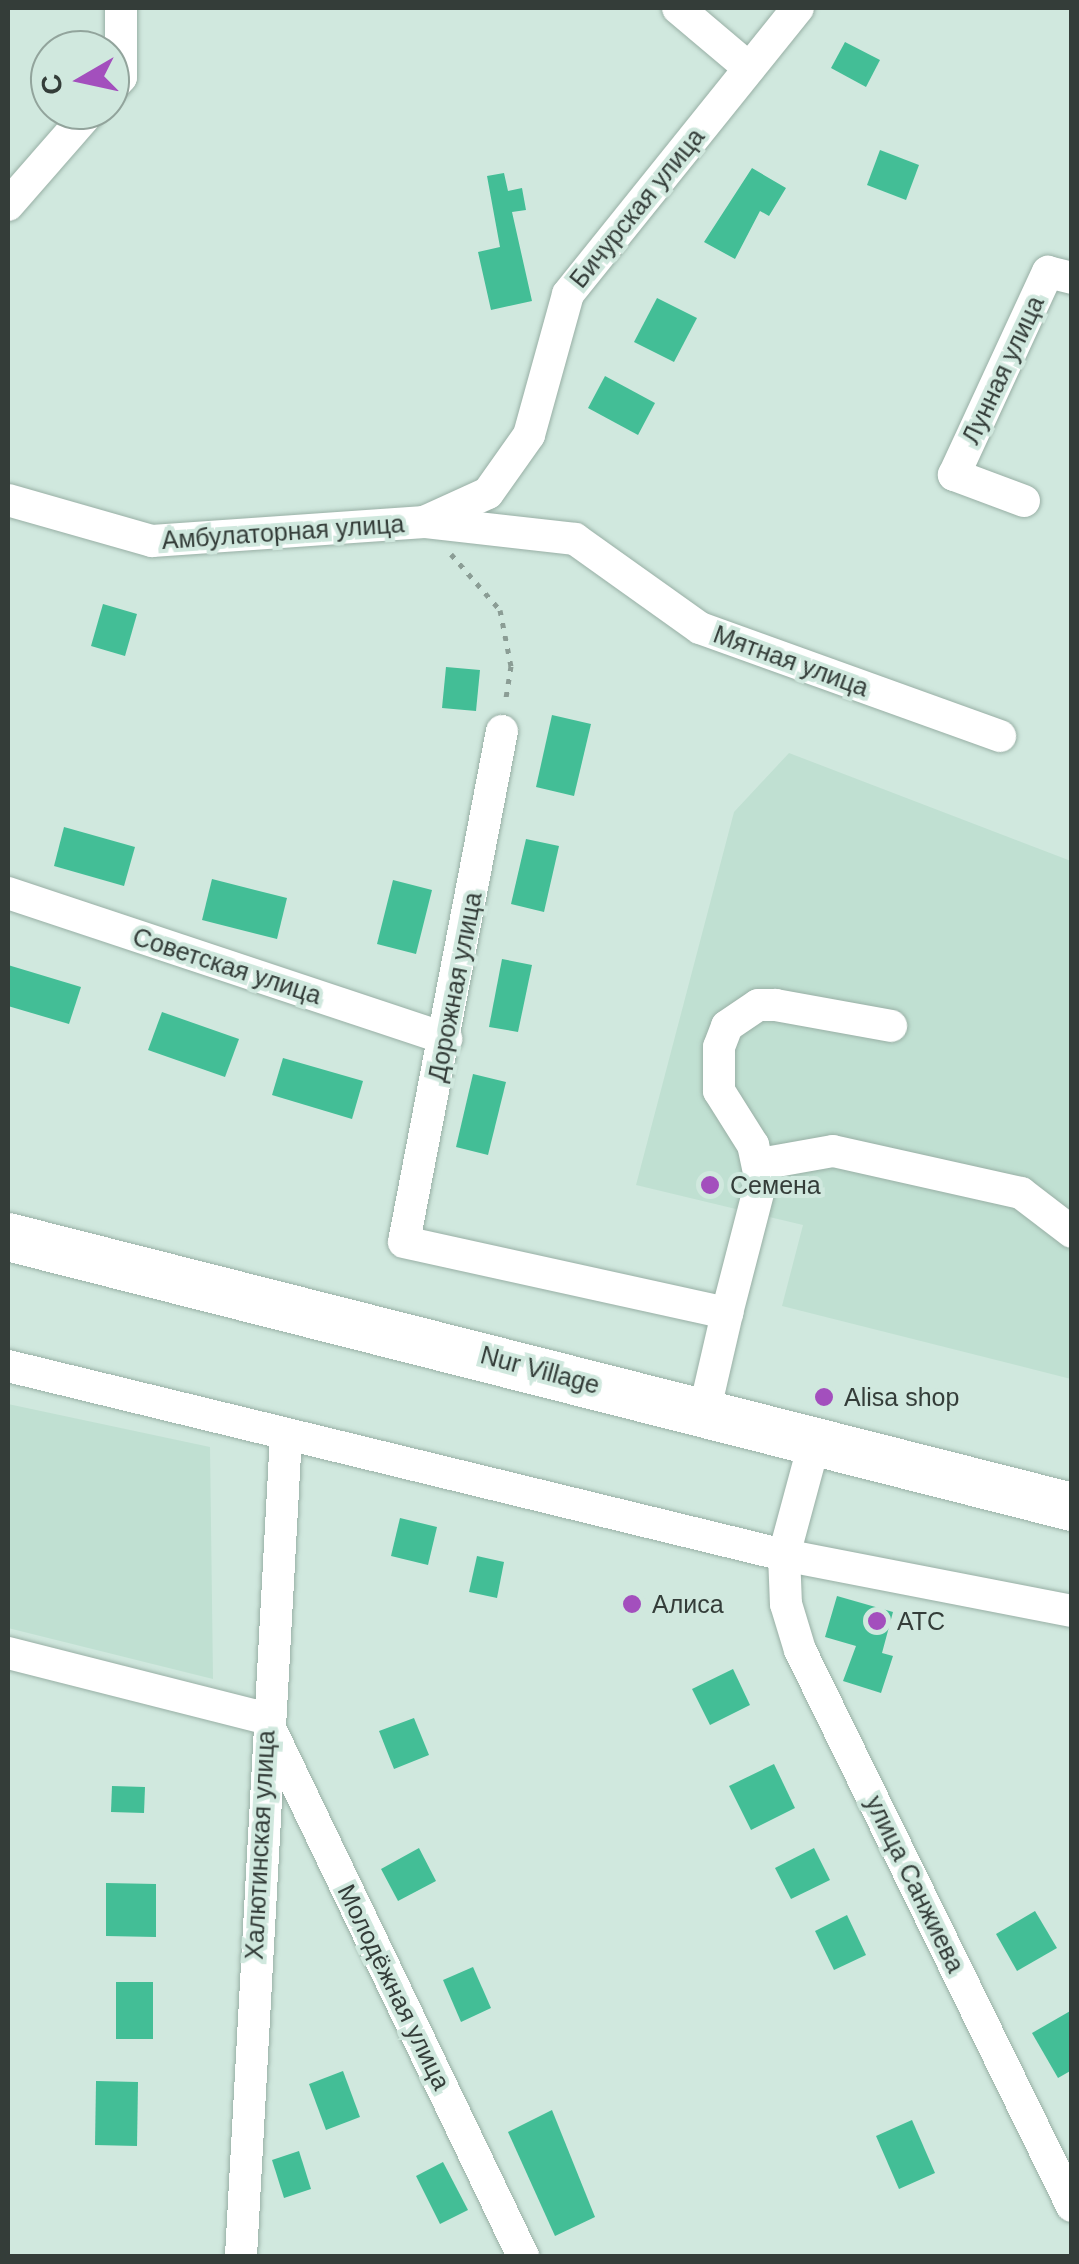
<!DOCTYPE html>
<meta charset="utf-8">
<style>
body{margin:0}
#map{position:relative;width:1079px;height:2264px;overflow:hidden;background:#d0e8de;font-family:Helvetica,sans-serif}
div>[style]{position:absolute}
.built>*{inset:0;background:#c0e0d2}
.building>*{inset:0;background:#43be96}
.path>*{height:5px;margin-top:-2.5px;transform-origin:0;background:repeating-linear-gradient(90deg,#8b9d95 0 5px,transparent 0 13px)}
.roads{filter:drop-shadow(0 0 2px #98afa5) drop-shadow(0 0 2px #98afa5)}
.minor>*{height:32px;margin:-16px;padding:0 16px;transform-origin:16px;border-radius:16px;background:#fff}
.highway>*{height:48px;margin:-24px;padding:0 24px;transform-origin:24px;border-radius:24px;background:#fff}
.dots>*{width:28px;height:28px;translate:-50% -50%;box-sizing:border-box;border:5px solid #d0e8de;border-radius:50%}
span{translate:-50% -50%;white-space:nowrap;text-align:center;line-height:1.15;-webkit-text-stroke:8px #d0e8de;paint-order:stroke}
.street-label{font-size:25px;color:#343d39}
.poi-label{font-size:25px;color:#343d39}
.left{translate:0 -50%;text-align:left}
.frame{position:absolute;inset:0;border:10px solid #343d39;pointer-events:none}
.north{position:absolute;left:30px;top:30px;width:100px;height:100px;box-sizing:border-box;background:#d0e8de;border:2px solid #92a49c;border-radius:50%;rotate:261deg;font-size:28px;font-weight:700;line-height:40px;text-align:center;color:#343d39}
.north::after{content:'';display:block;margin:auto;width:35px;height:45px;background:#a34fbd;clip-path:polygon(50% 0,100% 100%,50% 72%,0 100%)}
</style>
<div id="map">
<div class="built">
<div style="clip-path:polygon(789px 753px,1071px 861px,1071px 1379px,782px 1306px,803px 1225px,636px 1185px,734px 812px)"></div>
<div style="clip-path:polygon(8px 1404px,210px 1447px,213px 1679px,8px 1628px)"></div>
</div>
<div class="building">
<div style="clip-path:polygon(845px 42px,880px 60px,866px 87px,831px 68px)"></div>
<div style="clip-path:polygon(880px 150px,919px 165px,906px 200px,867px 185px)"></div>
<div style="clip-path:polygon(752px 168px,786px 188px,769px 216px,760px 211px,735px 259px,704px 242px)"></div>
<div style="clip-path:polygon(504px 173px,508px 191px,522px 188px,526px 210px,512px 212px,532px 301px,491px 310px,478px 252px,500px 247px,487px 176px)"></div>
<div style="clip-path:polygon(657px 298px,697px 318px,674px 362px,634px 342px)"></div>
<div style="clip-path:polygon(605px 376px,655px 403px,638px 435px,588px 408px)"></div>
<div style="clip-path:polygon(103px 604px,137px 614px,125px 656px,91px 646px)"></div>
<div style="clip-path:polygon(446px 667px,480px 670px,476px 711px,442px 708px)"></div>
<div style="clip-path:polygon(552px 715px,591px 724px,574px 796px,536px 787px)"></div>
<div style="clip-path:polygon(64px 827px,135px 847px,124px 886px,54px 866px)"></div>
<div style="clip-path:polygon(526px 839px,559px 846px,544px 912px,511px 904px)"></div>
<div style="clip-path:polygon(212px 879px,287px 898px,277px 939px,202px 920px)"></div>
<div style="clip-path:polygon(393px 880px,432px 890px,416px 954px,377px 944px)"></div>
<div style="clip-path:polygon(502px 959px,532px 965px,518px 1032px,489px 1027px)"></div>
<div style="clip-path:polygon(8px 965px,81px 987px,69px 1024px,8px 1006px)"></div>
<div style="clip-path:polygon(162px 1012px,239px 1039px,225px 1077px,148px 1050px)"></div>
<div style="clip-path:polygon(283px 1058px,363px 1081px,352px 1119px,272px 1095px)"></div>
<div style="clip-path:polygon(473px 1074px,506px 1082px,488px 1155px,456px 1147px)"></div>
<div style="clip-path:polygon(400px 1518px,437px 1527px,428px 1565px,391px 1556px)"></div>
<div style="clip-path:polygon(477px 1556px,504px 1562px,497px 1598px,469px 1592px)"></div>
<div style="clip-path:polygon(837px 1596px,893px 1612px,882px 1653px,893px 1656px,881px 1693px,843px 1681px,856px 1646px,825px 1637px)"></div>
<div style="clip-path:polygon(733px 1669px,750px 1705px,710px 1725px,692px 1689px)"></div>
<div style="clip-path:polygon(414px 1718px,429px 1755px,394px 1769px,379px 1731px)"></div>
<div style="clip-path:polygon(774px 1764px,795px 1808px,751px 1830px,729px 1786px)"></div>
<div style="clip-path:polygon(112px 1786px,145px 1787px,144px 1813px,111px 1812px)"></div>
<div style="clip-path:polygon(419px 1848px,436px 1881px,398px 1901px,381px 1869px)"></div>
<div style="clip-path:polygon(814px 1848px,830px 1880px,791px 1899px,775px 1868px)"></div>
<div style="clip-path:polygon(106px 1883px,156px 1884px,156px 1937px,106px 1936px)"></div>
<div style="clip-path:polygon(1035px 1911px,1057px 1948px,1017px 1971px,996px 1934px)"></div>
<div style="clip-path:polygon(847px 1915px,866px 1955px,834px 1970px,815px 1931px)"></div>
<div style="clip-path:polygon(473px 1967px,491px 2008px,461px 2022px,443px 1980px)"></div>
<div style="clip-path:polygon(116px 1982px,153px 1982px,153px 2039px,116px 2039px)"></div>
<div style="clip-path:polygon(1072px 2010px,1072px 2070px,1058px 2078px,1032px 2033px)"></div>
<div style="clip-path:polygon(343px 2071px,360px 2117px,326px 2130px,309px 2084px)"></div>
<div style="clip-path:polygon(96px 2081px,138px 2082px,137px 2146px,95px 2145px)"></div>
<div style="clip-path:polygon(552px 2110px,595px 2217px,555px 2236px,508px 2132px)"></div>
<div style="clip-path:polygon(912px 2120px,935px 2173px,899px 2189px,876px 2136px)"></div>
<div style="clip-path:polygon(299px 2151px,311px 2189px,284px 2198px,272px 2160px)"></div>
<div style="clip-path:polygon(443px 2162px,468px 2210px,440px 2224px,416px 2176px)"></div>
</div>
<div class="path">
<div style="left:451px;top:554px;width:74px;rotate:48.8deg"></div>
<div style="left:500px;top:610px;width:57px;rotate:78.9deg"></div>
<div style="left:511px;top:666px;width:38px;rotate:99deg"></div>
</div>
<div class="roads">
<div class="minor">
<div style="left:678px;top:8px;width:93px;rotate:40.2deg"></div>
<div style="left:110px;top:89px;width:16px;rotate:-47deg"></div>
<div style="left:121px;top:77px;width:69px;rotate:-90deg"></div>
<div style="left:8px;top:205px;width:126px;rotate:-48.9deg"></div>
<div style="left:8px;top:500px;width:150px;rotate:15.9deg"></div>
<div style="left:152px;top:541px;width:273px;rotate:-4deg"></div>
<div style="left:424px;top:522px;width:70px;rotate:-24.4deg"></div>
<div style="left:488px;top:493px;width:71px;rotate:-54.7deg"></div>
<div style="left:529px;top:435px;width:146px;rotate:-74.5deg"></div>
<div style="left:568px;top:294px;width:367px;rotate:-51.2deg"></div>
<div style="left:1024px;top:501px;width:75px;rotate:-159.6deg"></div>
<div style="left:954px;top:475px;width:224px;rotate:-65.2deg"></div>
<div style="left:1048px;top:272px;width:25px;rotate:14deg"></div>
<div style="left:424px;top:522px;width:152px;rotate:6.4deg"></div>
<div style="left:575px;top:539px;width:153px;rotate:35.5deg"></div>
<div style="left:700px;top:628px;width:319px;rotate:19.8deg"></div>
<div style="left:502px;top:731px;width:520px;rotate:100.86deg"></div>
<div style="left:404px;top:1242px;width:331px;rotate:12.4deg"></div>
<div style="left:727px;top:1313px;width:135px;rotate:-75.5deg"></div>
<div style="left:761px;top:1182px;width:38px;rotate:-102deg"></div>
<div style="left:753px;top:1145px;width:64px;rotate:-122.2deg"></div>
<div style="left:719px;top:1091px;width:44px;rotate:-90deg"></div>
<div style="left:719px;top:1047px;width:22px;rotate:-69deg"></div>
<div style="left:727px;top:1026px;width:37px;rotate:-34deg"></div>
<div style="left:758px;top:1005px;width:18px"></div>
<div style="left:776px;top:1005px;width:117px;rotate:10.3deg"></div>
<div style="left:8px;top:893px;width:462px;rotate:18.4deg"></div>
<div style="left:760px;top:1164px;width:74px;rotate:-10.1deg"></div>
<div style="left:833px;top:1151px;width:193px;rotate:12.6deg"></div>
<div style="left:1021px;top:1193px;width:64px;rotate:37.4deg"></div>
<div style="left:8px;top:1366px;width:799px;rotate:13.69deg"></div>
<div style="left:784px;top:1555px;width:293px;rotate:11deg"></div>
<div style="left:704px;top:1413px;width:103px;rotate:-77deg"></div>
<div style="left:814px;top:1444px;width:115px;rotate:105.1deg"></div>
<div style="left:784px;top:1555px;width:49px;rotate:87.7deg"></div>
<div style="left:786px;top:1604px;width:48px;rotate:73.1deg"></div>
<div style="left:800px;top:1650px;width:619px;rotate:63.93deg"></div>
<div style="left:8px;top:1653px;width:265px;rotate:14.2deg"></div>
<div style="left:265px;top:1718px;width:597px;rotate:64.38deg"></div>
<div style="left:241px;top:2256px;width:822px;rotate:-86.86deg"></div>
</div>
<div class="highway">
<div style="left:8px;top:1237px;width:1098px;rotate:14.24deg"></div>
</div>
</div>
<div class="dots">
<div style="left:710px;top:1185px;background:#a34fbd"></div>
<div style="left:824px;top:1397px;background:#a34fbd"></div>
<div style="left:632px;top:1604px;background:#a34fbd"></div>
<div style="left:877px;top:1621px;background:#a34fbd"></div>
</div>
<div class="street-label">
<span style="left:637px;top:208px;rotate:-51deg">Бичурская улица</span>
<span style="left:1003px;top:370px;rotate:-65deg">Лунная улица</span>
<span style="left:283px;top:532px;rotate:-4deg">Амбулаторная улица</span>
<span style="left:791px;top:661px;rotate:20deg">Мятная улица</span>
<span style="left:227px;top:966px;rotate:18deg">Советская улица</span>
<span style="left:455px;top:987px;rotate:-79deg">Дорожная улица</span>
<span style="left:540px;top:1370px;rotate:15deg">Nur Village</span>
<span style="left:260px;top:1845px;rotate:-87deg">Халютинская улица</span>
<span style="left:915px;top:1884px;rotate:64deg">улица Санжиева</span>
<span style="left:394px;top:1987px;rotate:64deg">Молодёжная улица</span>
</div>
<div class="poi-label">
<span class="left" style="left:730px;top:1185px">Семена</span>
<span class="left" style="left:844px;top:1397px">Alisa shop</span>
<span class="left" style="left:652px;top:1604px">Алиса</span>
<span class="left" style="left:897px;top:1621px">АТС</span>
</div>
<div class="frame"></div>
<div class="north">С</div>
</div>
